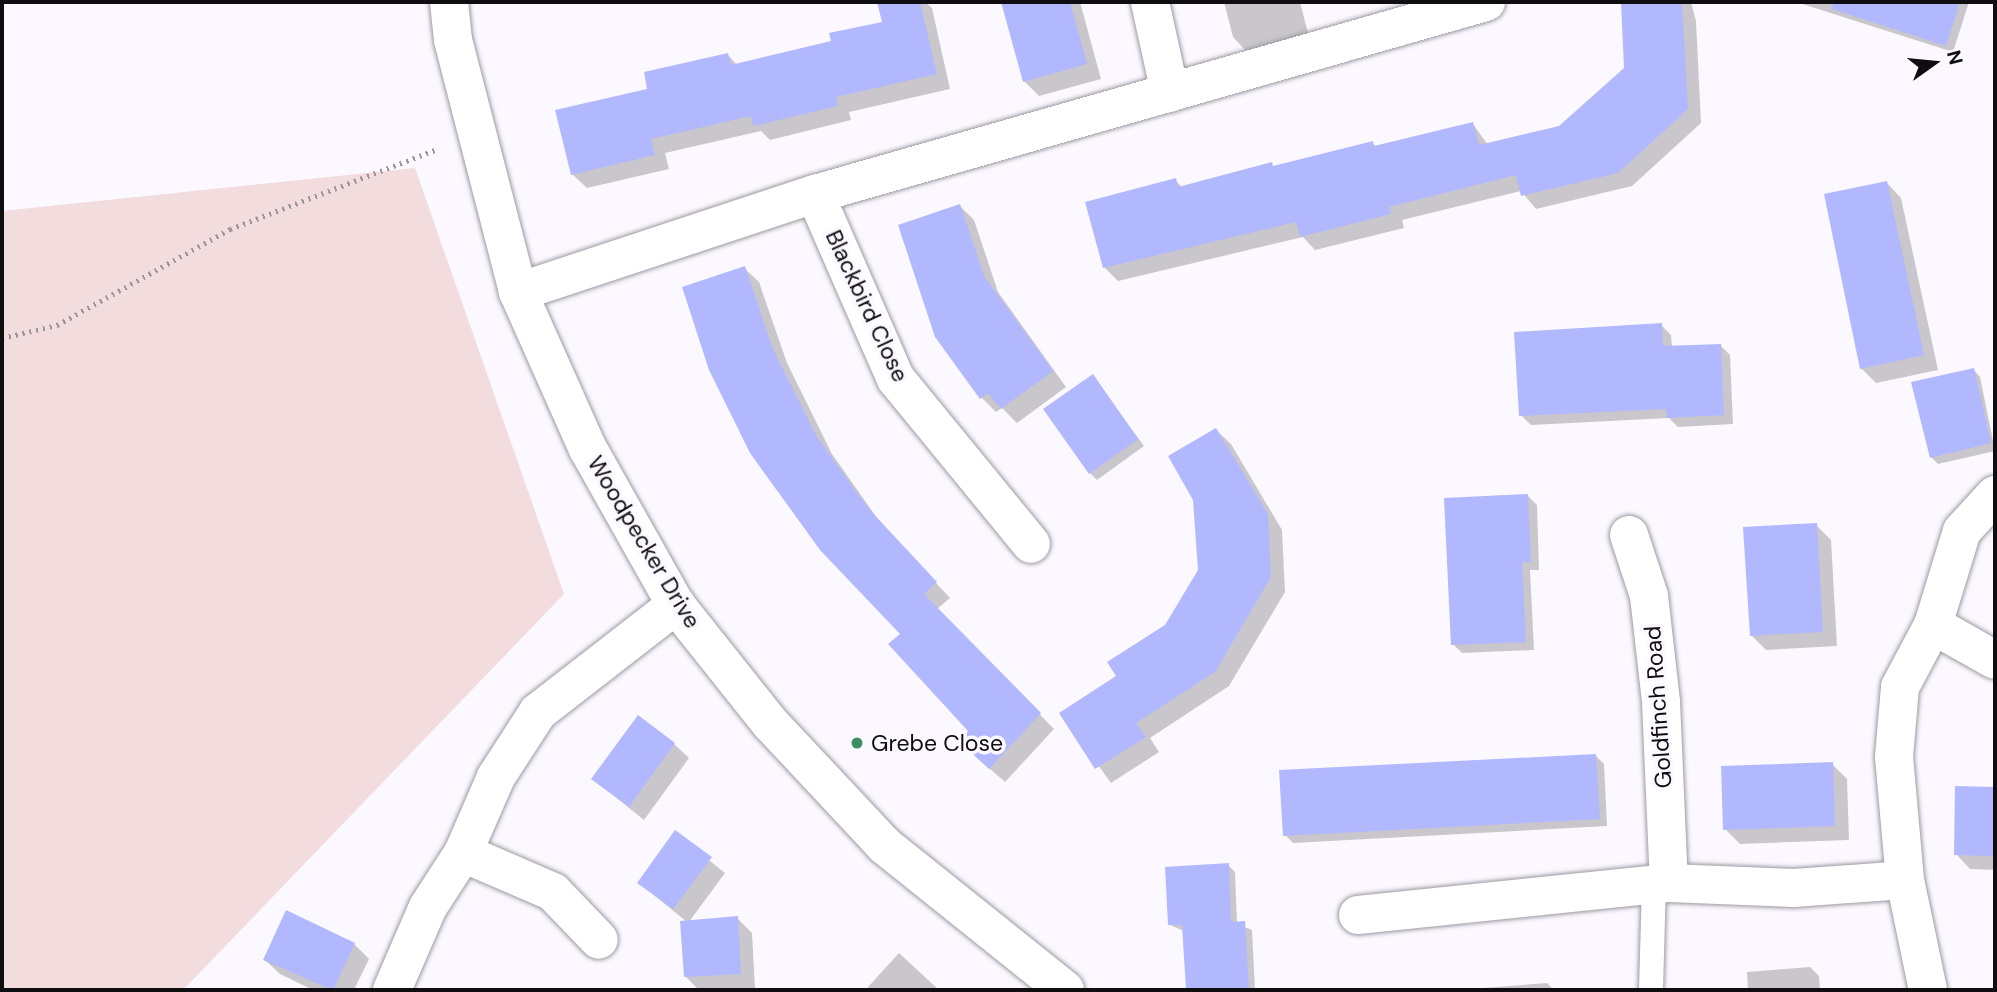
<!DOCTYPE html>
<style>
body{margin:0}
#map{position:relative;width:1997px;height:992px;overflow:hidden;background:#fcf8ff;font-family:"DM Sans",sans-serif}
div>[style]{position:absolute}
.green>*{inset:0;background:#f2dcdd}
.shadow>*{inset:0;background:#0003}
.building>*{inset:0;background:#b2b8fd}
.path>*{height:4.5px;margin-top:-2.25px;transform-origin:0;background:repeating-linear-gradient(90deg,#9a969c 0 2px,transparent 0 7px)}
.roads{filter:drop-shadow(0 0 2px #9e99a2) drop-shadow(0 0 2px #9e99a2)}
.service>*{height:24px;margin:-12px;padding:0 12px;transform-origin:12px;border-radius:12px;background:#fff}
.minor>*{height:38px;margin:-19px;padding:0 19px;transform-origin:19px;border-radius:19px;background:#fff}
.dots>*{width:19px;height:19px;translate:-50% -50%;box-sizing:border-box;border:4px solid #fcf8ff;border-radius:50%}
span{translate:-50% -50%;white-space:nowrap;text-align:center;line-height:1.15;-webkit-text-stroke:7px #fcf8ff;paint-order:stroke}
.street-label{font-size:23px;color:#0f0d10}
.poi-label{font-size:23px;color:#0f0d10}
.left{translate:0 -50%;text-align:left}
.frame{position:absolute;inset:0;border:4px solid #0f0d10;pointer-events:none}
.north{position:absolute;left:1899px;top:28px;width:70px;height:70px;-webkit-text-stroke:5px #fcf8ff;paint-order:stroke;rotate:75deg;font-size:19px;font-weight:700;line-height:28px;text-align:center;color:#0f0d10}
.north::after{content:'';display:block;margin:auto;width:24px;height:32px;background:#0f0d10;clip-path:polygon(50% 0,100% 100%,50% 72%,0 100%)}
</style>
<div id="map">
<div class="green">
<div style="clip-path:polygon(415px 168px,564px 594px,183px 990px,2px 990px,2px 211px)"></div>
</div>
<div class="shadow">
<div style="clip-path:polygon(925px 2px,932px 8px,950px 89px,849px 112px,851px 120px,770px 140px,761px 131px,665px 153px,669px 169px,587px 188px,572px 174px,650px 90px,728px 55px,737px 65px,833px 42px,884px 23px,879px 3px)"></div>
<div style="clip-path:polygon(1002px 2px,1080px 2px,1101px 79px,1039px 96px,1024px 81px)"></div>
<div style="clip-path:polygon(1224px 2px,1300px 2px,1309px 37px,1247px 52px,1233px 37px)"></div>
<div style="clip-path:polygon(1622px 2px,1691px 2px,1696px 21px,1701px 123px,1632px 186px,1536px 209px,1521px 191px,1402px 220px,1404px 228px,1315px 250px,1303px 237px,1118px 281px,1104px 267px,1175px 180px,1183px 188px,1271px 164px,1274px 167px,1372px 143px,1377px 147px,1473px 124px,1488px 145px,1560px 128px,1626px 69px)"></div>
<div style="clip-path:polygon(1796px 2px,1969px 2px,1953px 52px)"></div>
<div style="clip-path:polygon(1887px 183px,1901px 198px,1938px 370px,1876px 383px,1861px 368px)"></div>
<div style="clip-path:polygon(960px 206px,974px 220px,998px 292px,1066px 387px,1017px 423px,1002px 408px,996px 412px,982px 398px,937px 336px)"></div>
<div style="clip-path:polygon(744px 268px,759px 282px,787px 363px,832px 454px,882px 525px,950px 598px,937px 609px,1054px 729px,1005px 782px,975px 756px,970px 731px,902px 634px,822px 549px)"></div>
<div style="clip-path:polygon(1661px 325px,1671px 335px,1672px 348px,1720px 345px,1730px 355px,1733px 424px,1678px 427px,1669px 418px,1531px 425px,1521px 415px)"></div>
<div style="clip-path:polygon(1973px 369px,1980px 377px,1995px 451px,1938px 464px,1931px 457px)"></div>
<div style="clip-path:polygon(1093px 376px,1144px 446px,1097px 480px,1090px 473px)"></div>
<div style="clip-path:polygon(1216px 430px,1231px 444px,1282px 530px,1285px 592px,1229px 686px,1150px 738px,1159px 752px,1111px 783px,1061px 714px,1118px 677px,1166px 626px,1200px 570px)"></div>
<div style="clip-path:polygon(1528px 496px,1537px 505px,1539px 570px,1530px 570px,1534px 650px,1462px 653px,1453px 644px)"></div>
<div style="clip-path:polygon(1816px 525px,1831px 540px,1837px 646px,1766px 650px,1751px 635px)"></div>
<div style="clip-path:polygon(674px 744px,689px 758px,644px 820px,593px 779px)"></div>
<div style="clip-path:polygon(1596px 756px,1604px 764px,1607px 826px,1293px 843px,1285px 835px)"></div>
<div style="clip-path:polygon(1832px 764px,1847px 779px,1849px 840px,1740px 844px,1725px 829px)"></div>
<div style="clip-path:polygon(1957px 788px,1995px 789px,1995px 870px,1970px 869px,1956px 854px)"></div>
<div style="clip-path:polygon(675px 833px,725px 873px,689px 922px,737px 918px,752px 933px,755px 988px,699px 990px,686px 977px,687px 922px,639px 883px)"></div>
<div style="clip-path:polygon(1228px 865px,1235px 872px,1237px 924px,1252px 930px,1255px 990px,1188px 990px,1184px 931px,1170px 925px)"></div>
<div style="clip-path:polygon(354px 944px,369px 959px,354px 990px,313px 990px,280px 974px,265px 960px)"></div>
<div style="clip-path:polygon(899px 953px,939px 990px,871px 990px,868px 987px)"></div>
<div style="clip-path:polygon(1810px 967px,1819px 976px,1820px 990px,1748px 990px,1747px 972px)"></div>
<div style="clip-path:polygon(1547px 983px,1554px 990px,1483px 990px,1483px 988px)"></div>
</div>
<div class="building">
<div style="clip-path:polygon(877px 2px,920px 2px,937px 74px,836px 97px,838px 106px,753px 126px,751px 116px,651px 139px,655px 155px,571px 175px,555px 110px,647px 89px,644px 72px,728px 53px,731px 65px,831px 41px,829px 33px,882px 22px)"></div>
<div style="clip-path:polygon(1001px 2px,1070px 2px,1087px 64px,1023px 82px)"></div>
<div style="clip-path:polygon(1621px 2px,1682px 2px,1688px 109px,1618px 173px,1521px 196px,1516px 175px,1389px 207px,1391px 214px,1300px 237px,1296px 222px,1103px 268px,1085px 202px,1176px 178px,1178px 187px,1272px 162px,1273px 166px,1373px 141px,1374px 146px,1473px 122px,1479px 145px,1559px 126px,1624px 68px)"></div>
<div style="clip-path:polygon(1834px 2px,1960px 2px,1946px 46px,1832px 9px)"></div>
<div style="clip-path:polygon(1887px 181px,1924px 355px,1860px 369px,1824px 194px)"></div>
<div style="clip-path:polygon(960px 204px,984px 276px,1053px 371px,1001px 409px,988px 393px,980px 399px,935px 337px,898px 225px)"></div>
<div style="clip-path:polygon(745px 266px,772px 347px,817px 437px,868px 508px,937px 582px,924px 594px,1041px 713px,989px 769px,959px 741px,968px 731px,888px 644px,900px 634px,820px 550px,750px 453px,709px 370px,682px 287px)"></div>
<div style="clip-path:polygon(1662px 323px,1663px 346px,1721px 344px,1724px 415px,1667px 418px,1666px 409px,1519px 416px,1514px 332px)"></div>
<div style="clip-path:polygon(1974px 368px,1991px 443px,1930px 458px,1911px 382px)"></div>
<div style="clip-path:polygon(1093px 374px,1138px 439px,1089px 474px,1043px 409px)"></div>
<div style="clip-path:polygon(1216px 428px,1268px 514px,1271px 577px,1215px 672px,1136px 723px,1146px 737px,1095px 769px,1059px 713px,1116px 676px,1107px 662px,1165px 625px,1198px 570px,1193px 500px,1168px 456px)"></div>
<div style="clip-path:polygon(1528px 494px,1531px 562px,1522px 562px,1526px 642px,1451px 645px,1444px 498px)"></div>
<div style="clip-path:polygon(1817px 523px,1823px 632px,1750px 636px,1743px 527px)"></div>
<div style="clip-path:polygon(638px 715px,675px 743px,629px 807px,591px 779px)"></div>
<div style="clip-path:polygon(1596px 754px,1600px 819px,1283px 836px,1279px 770px)"></div>
<div style="clip-path:polygon(1833px 762px,1835px 826px,1723px 830px,1721px 766px)"></div>
<div style="clip-path:polygon(1955px 786px,1995px 787px,1995px 856px,1954px 855px)"></div>
<div style="clip-path:polygon(675px 830px,712px 857px,673px 909px,637px 883px)"></div>
<div style="clip-path:polygon(1229px 863px,1231px 922px,1245px 921px,1249px 990px,1186px 990px,1182px 925px,1168px 925px,1165px 867px)"></div>
<div style="clip-path:polygon(286px 910px,355px 943px,333px 990px,263px 960px)"></div>
<div style="clip-path:polygon(738px 916px,741px 974px,684px 977px,680px 921px)"></div>
</div>
<div class="path">
<div style="left:2px;top:338px;width:57px;rotate:-13.3deg"></div>
<div style="left:57px;top:325px;width:198px;rotate:-29deg"></div>
<div style="left:230px;top:229px;width:222px;rotate:-21.1deg"></div>
</div>
<div class="roads">
<div class="service">
<div style="left:1651px;top:990px;width:106px;rotate:-88.4deg"></div>
</div>
<div class="minor">
<div style="left:449px;top:2px;width:38px;rotate:84deg"></div>
<div style="left:453px;top:40px;width:260px;rotate:75.5deg"></div>
<div style="left:518px;top:292px;width:172px;rotate:66deg"></div>
<div style="left:588px;top:449px;width:179px;rotate:60.6deg"></div>
<div style="left:676px;top:605px;width:151px;rotate:51.5deg"></div>
<div style="left:770px;top:723px;width:167px;rotate:46.9deg"></div>
<div style="left:884px;top:845px;width:232px;rotate:38.7deg"></div>
<div style="left:1150px;top:2px;width:93px;rotate:77.6deg"></div>
<div style="left:815px;top:194px;width:202px;rotate:66.4deg"></div>
<div style="left:896px;top:379px;width:213px;rotate:50.7deg"></div>
<div style="left:518px;top:292px;width:313px;rotate:-18.3deg"></div>
<div style="left:815px;top:194px;width:698px;rotate:-15.97deg"></div>
<div style="left:1629px;top:535px;width:64px;rotate:71.8deg"></div>
<div style="left:1649px;top:596px;width:107px;rotate:83.5deg"></div>
<div style="left:1661px;top:702px;width:181px;rotate:87.5deg"></div>
<div style="left:1933px;top:625px;width:71px;rotate:29.4deg"></div>
<div style="left:463px;top:853px;width:98px;rotate:23.4deg"></div>
<div style="left:553px;top:892px;width:66px;rotate:46.2deg"></div>
<div style="left:1358px;top:915px;width:313px;rotate:-5.9deg"></div>
<div style="left:1669px;top:883px;width:125px;rotate:2.3deg"></div>
<div style="left:1794px;top:888px;width:111px;rotate:-4.1deg"></div>
<div style="left:392px;top:990px;width:90px;rotate:-66.6deg"></div>
<div style="left:428px;top:907px;width:64px;rotate:-57.1deg"></div>
<div style="left:463px;top:853px;width:83px;rotate:-66.5deg"></div>
<div style="left:496px;top:777px;width:77px;rotate:-57.1deg"></div>
<div style="left:538px;top:712px;width:175px;rotate:-37.8deg"></div>
<div style="left:1928px;top:990px;width:112px;rotate:-101.8deg"></div>
<div style="left:1905px;top:880px;width:123px;rotate:-95.1deg"></div>
<div style="left:1894px;top:757px;width:70px;rotate:-85.1deg"></div>
<div style="left:1900px;top:687px;width:70px;rotate:-62deg"></div>
<div style="left:1933px;top:625px;width:98px;rotate:-72.9deg"></div>
<div style="left:1962px;top:531px;width:49px;rotate:-47.5deg"></div>
</div>
</div>
<div class="dots">
<div style="left:857px;top:743px;background:#3b8e60"></div>
</div>
<div class="street-label">
<span style="left:867px;top:306px;rotate:65deg">Blackbird Close</span>
<span style="left:644px;top:542px;rotate:59deg">Woodpecker Drive</span>
<span style="left:1658px;top:707px;rotate:-94deg">Goldfinch Road</span>
</div>
<div class="poi-label">
<span class="left" style="left:871px;top:743px">Grebe Close</span>
</div>
<div class="frame"></div>
<div class="north">N</div>
</div>
